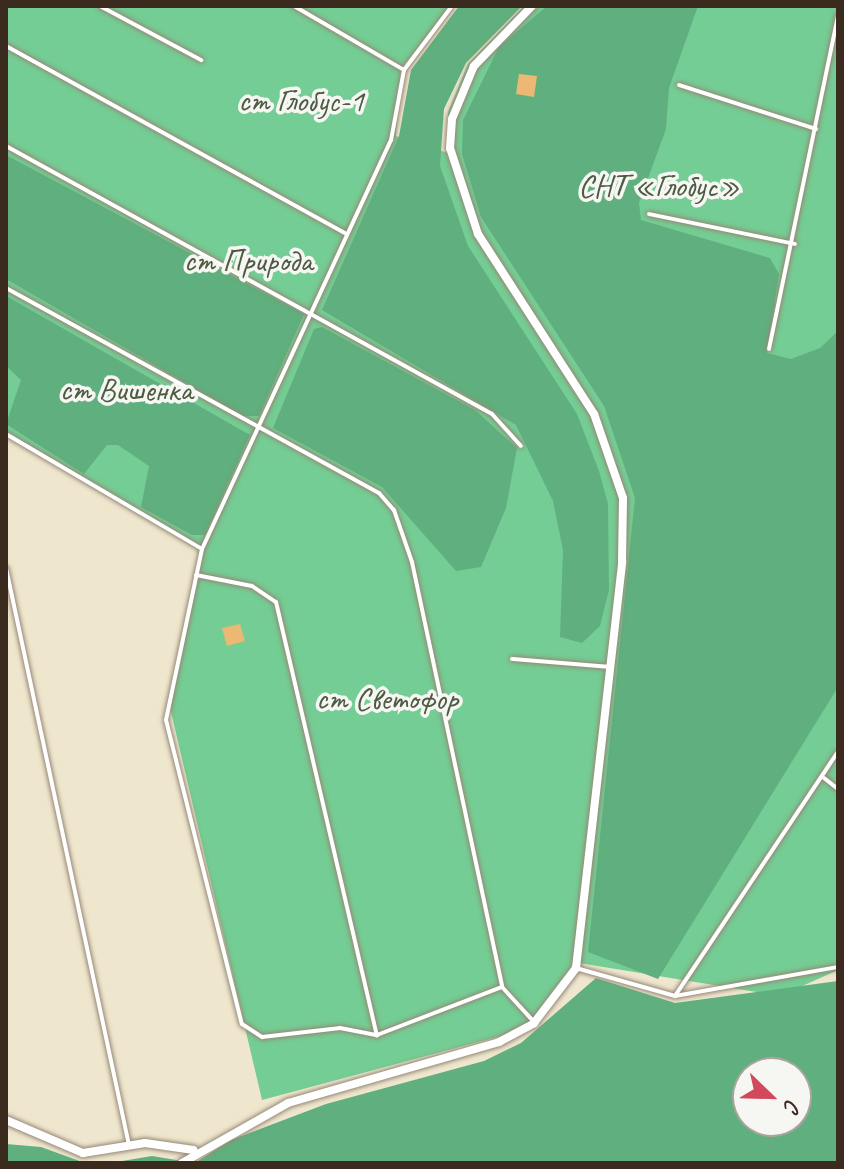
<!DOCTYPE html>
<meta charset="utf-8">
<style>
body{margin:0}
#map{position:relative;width:844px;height:1169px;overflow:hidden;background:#efe6ce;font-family:Caveat,sans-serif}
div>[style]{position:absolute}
.green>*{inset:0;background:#74cd94}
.forest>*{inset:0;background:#5fb07e}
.building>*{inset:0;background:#ecb873}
.roads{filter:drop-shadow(0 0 2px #958876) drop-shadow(0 0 2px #958876)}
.lane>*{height:4px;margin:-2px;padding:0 2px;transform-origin:2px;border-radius:2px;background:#fff}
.street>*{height:8px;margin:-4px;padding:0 4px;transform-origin:4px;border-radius:4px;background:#fff}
span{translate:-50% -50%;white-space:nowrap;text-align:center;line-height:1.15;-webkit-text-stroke:7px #f6f6f2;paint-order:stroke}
.park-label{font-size:32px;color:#4c5b41}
.frame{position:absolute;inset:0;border:8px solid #3b2a1e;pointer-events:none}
.north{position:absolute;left:732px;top:1057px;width:80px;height:80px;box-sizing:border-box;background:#f6f6f2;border:2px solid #aba49d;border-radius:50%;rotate:113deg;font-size:22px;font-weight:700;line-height:32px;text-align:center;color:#3b2a1e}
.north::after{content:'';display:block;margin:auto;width:28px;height:36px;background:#d1495b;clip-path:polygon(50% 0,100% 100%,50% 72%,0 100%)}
</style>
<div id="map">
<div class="green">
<div style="clip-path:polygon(6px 6px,451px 6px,401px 69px,396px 136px,448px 153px,448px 112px,468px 64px,524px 6px,838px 6px,838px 970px,780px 996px,573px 962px,557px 999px,519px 1031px,262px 1100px,168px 699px,202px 552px,6px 435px)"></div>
</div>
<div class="forest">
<div style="clip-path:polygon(459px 6px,522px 6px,466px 63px,444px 109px,440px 166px,468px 246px,577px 414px,599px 471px,608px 504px,609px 590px,600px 626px,582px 643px,560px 637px,563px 550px,553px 501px,516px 425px,322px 310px,399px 136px,411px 70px)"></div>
<div style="clip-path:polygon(547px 6px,698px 6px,669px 88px,666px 129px,639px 203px,641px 220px,770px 258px,779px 274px,767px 353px,791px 359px,820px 348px,838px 331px,838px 687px,658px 979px,588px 952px,635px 498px,604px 406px,481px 217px,462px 154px,463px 120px,499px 47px)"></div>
<div style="clip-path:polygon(6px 155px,304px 314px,259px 416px,243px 416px,6px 279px)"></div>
<div style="clip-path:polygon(6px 296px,250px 435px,205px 535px,192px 535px,141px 507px,149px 466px,118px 445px,107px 445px,84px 474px,6px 424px,21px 380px,6px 366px)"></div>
<div style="clip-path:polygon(322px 327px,475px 410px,517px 448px,506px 508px,481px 567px,456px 571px,382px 487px,273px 428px,314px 329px)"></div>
<div style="clip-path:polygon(evenodd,596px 978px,675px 1003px,838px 981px,838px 1163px,110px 1163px,152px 1156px,195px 1163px,231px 1140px,326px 1104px,484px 1061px,521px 1043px,596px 978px,748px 1073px,796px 1073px,796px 1121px,748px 1121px,748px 1073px)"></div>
<div style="clip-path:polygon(6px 1144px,41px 1147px,85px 1163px,6px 1163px)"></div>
</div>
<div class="building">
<div style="clip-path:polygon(519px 74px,537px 76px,534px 97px,516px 94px)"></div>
<div style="clip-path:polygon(240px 624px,245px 641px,227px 646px,222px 628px)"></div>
</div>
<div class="roads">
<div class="lane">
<div style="left:100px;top:6px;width:115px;rotate:28.1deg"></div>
<div style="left:294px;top:6px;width:127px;rotate:30.2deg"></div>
<div style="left:452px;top:6px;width:80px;rotate:126.9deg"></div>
<div style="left:404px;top:70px;width:71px;rotate:100.5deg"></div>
<div style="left:391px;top:140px;width:451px;rotate:114.8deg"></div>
<div style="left:202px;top:549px;width:175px;rotate:101.9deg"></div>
<div style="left:166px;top:720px;width:313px;rotate:76deg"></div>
<div style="left:242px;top:1024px;width:24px;rotate:33deg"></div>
<div style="left:262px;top:1037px;width:79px;rotate:-6.6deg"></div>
<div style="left:340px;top:1028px;width:38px;rotate:11deg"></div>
<div style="left:377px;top:1035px;width:134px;rotate:-21deg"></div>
<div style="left:502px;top:987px;width:46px;rotate:47.6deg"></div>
<div style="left:6px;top:46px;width:389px;rotate:28.9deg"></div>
<div style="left:679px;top:85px;width:144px;rotate:17.8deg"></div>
<div style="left:6px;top:146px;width:555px;rotate:28.87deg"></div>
<div style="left:492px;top:414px;width:43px;rotate:47.8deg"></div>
<div style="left:649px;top:214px;width:149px;rotate:11.6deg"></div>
<div style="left:6px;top:288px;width:426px;rotate:28.8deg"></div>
<div style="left:379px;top:493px;width:23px;rotate:49deg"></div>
<div style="left:394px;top:510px;width:55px;rotate:70.9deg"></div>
<div style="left:412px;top:562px;width:434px;rotate:78deg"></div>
<div style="left:769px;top:349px;width:341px;rotate:-78.3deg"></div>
<div style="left:6px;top:434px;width:227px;rotate:30.4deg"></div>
<div style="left:6px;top:568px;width:590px;rotate:77.97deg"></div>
<div style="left:196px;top:575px;width:57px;rotate:11.1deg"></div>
<div style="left:252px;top:586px;width:29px;rotate:34deg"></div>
<div style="left:276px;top:602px;width:445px;rotate:76.9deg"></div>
<div style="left:512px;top:659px;width:97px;rotate:4.7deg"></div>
<div style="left:824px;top:778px;width:18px;rotate:38deg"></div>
<div style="left:576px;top:968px;width:103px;rotate:15.8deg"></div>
<div style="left:675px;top:996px;width:166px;rotate:-10.1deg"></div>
<div style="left:675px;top:996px;width:293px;rotate:-56.3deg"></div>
</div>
<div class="street">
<div style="left:6px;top:1120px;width:84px;rotate:23.2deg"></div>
<div style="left:83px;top:1153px;width:63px;rotate:-9.2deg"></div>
<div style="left:145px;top:1143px;width:49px;rotate:8.3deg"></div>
<div style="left:182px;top:1163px;width:122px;rotate:-29.5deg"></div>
<div style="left:288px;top:1103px;width:220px;rotate:-16.1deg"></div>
<div style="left:499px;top:1042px;width:40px;rotate:-28deg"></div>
<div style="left:534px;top:1023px;width:69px;rotate:-52.6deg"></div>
<div style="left:576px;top:968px;width:409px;rotate:-83.5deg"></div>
<div style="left:622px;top:562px;width:64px;rotate:-89.1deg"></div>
<div style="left:623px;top:498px;width:89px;rotate:-109deg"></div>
<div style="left:594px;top:414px;width:214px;rotate:-122.8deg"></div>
<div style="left:478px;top:234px;width:90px;rotate:-108deg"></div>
<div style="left:450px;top:148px;width:29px;rotate:-86deg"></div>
<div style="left:452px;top:119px;width:57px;rotate:-67.5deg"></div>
<div style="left:474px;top:66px;width:83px;rotate:-46deg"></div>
</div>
</div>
<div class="park-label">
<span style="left:301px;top:101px">ст Глобус-1</span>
<span style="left:659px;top:186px">СНТ «Глобус»</span>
<span style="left:248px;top:261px">ст Природа</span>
<span style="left:126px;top:390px">ст Вишенка</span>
<span style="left:387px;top:699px">ст Светофор</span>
</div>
<div class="frame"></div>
<div class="north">С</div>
</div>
